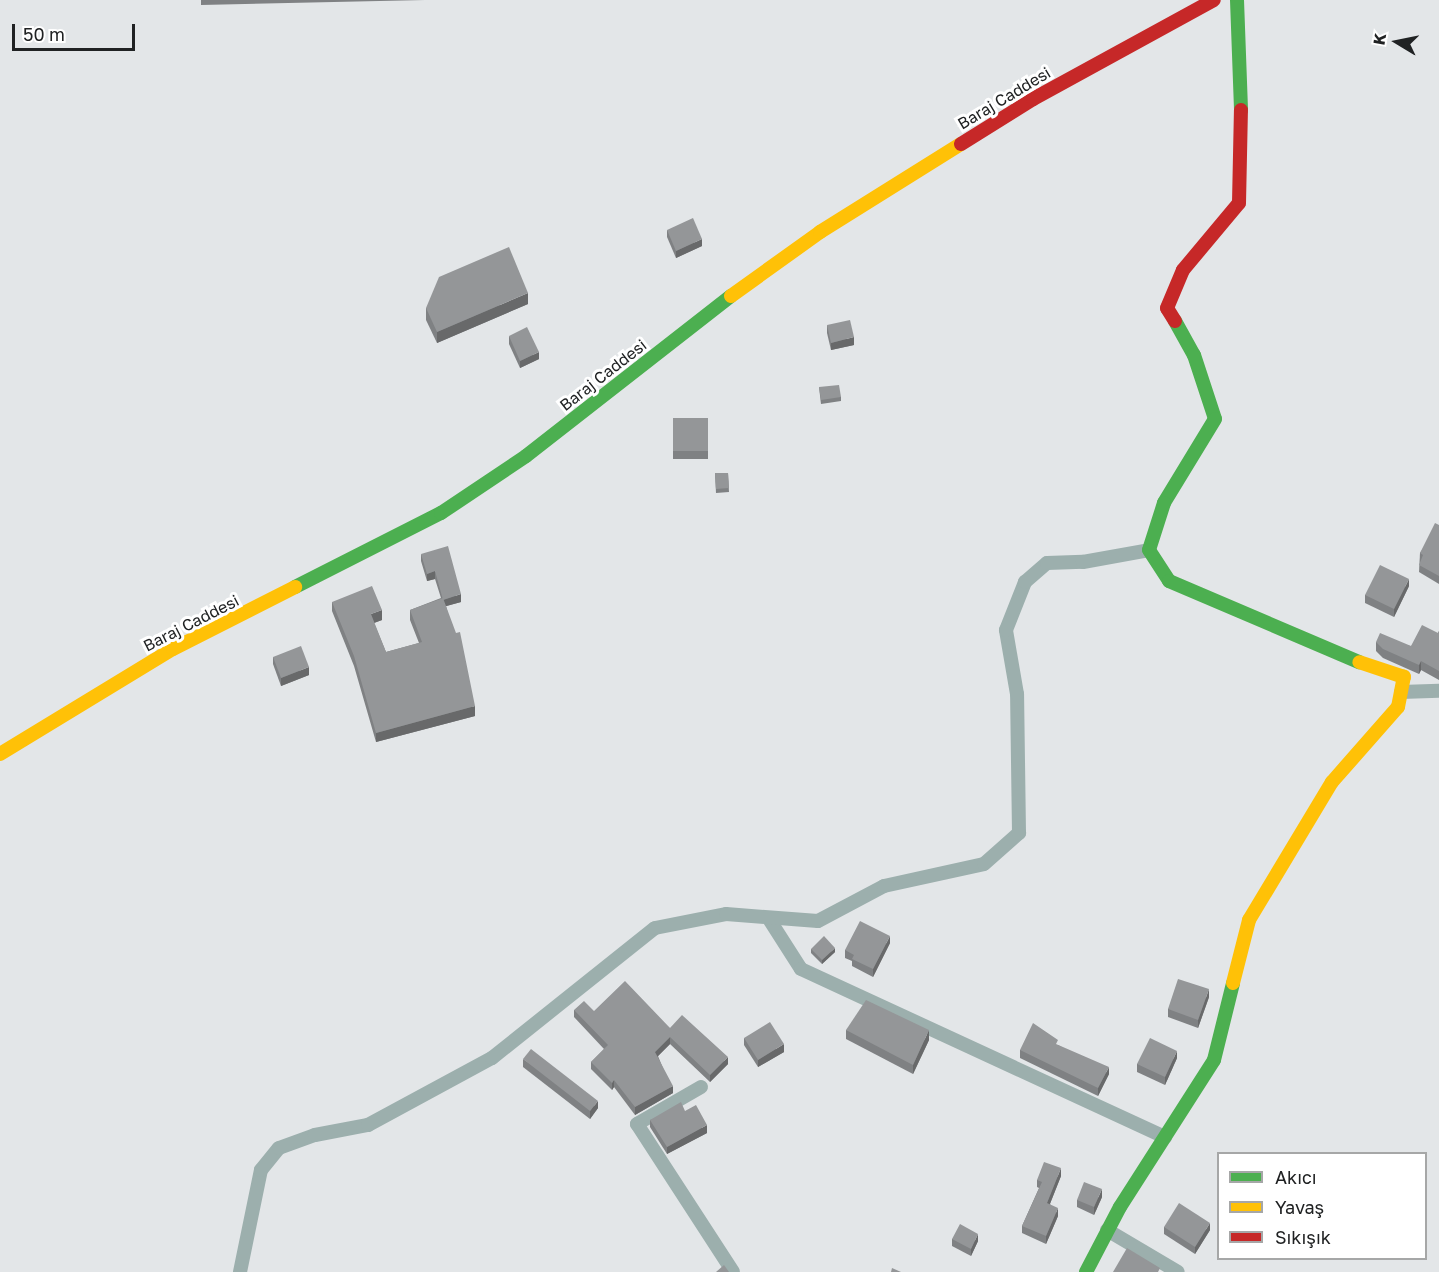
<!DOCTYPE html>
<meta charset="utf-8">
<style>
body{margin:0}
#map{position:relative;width:1439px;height:1272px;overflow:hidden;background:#e3e6e8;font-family:"Golos Text",sans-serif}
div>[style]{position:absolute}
.street>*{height:14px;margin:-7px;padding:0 7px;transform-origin:7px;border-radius:7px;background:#9cafad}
.fast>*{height:14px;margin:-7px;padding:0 7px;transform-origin:7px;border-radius:7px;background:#4caf50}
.slow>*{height:14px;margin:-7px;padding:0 7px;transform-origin:7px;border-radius:7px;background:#ffc107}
.jam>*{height:14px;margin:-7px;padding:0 7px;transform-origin:7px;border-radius:7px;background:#c62828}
.wall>*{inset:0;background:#7f8183}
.shaded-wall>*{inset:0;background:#68696a}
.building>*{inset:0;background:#949698}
span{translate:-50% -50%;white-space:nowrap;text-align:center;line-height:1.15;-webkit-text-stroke:6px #fff;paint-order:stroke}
.street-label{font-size:16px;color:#202223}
.legend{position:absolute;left:1217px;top:1152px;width:210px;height:108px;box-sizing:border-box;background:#fff;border:2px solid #a6a7a7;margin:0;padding:8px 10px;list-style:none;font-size:18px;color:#202223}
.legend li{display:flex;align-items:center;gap:12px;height:30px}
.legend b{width:30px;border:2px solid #a6a7a7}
.north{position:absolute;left:1367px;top:12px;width:60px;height:60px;-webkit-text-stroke:4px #fff;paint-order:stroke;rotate:280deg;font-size:16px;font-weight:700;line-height:24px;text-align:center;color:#202223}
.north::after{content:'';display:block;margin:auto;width:21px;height:27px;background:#202223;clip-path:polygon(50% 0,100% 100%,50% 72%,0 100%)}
.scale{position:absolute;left:12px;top:24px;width:123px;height:27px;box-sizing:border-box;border:3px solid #202223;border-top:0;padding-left:8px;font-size:18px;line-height:21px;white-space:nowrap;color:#202223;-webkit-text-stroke:4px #fff;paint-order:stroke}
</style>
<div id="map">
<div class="street">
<div style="left:1401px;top:692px;width:38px;rotate:-2deg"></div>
<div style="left:769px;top:919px;width:59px;rotate:57.4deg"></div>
<div style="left:801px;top:969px;width:401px;rotate:24.8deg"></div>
<div style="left:701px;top:1087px;width:74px;rotate:150deg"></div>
<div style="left:637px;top:1124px;width:176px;rotate:57deg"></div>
<div style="left:1107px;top:1230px;width:82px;rotate:30.6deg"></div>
<div style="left:240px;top:1272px;width:104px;rotate:-78.4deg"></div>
<div style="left:261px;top:1170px;width:28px;rotate:-51deg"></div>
<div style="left:279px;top:1148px;width:38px;rotate:-20deg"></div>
<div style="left:315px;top:1135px;width:54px;rotate:-10.7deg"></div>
<div style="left:368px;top:1125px;width:141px;rotate:-28.4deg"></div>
<div style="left:492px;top:1058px;width:208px;rotate:-38.6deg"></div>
<div style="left:655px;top:928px;width:72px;rotate:-11.2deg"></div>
<div style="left:726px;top:914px;width:92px;rotate:4.4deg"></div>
<div style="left:818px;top:921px;width:75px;rotate:-27.9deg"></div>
<div style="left:884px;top:886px;width:102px;rotate:-12.4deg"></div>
<div style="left:984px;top:864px;width:47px;rotate:-41.5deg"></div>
<div style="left:1019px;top:833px;width:139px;rotate:-90.8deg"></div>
<div style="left:1017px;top:694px;width:65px;rotate:-99.8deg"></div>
<div style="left:1006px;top:630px;width:52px;rotate:-68.4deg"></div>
<div style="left:1025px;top:582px;width:29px;rotate:-41deg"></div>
<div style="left:1047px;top:563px;width:36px;rotate:-2deg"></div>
<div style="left:1083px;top:562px;width:67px;rotate:-10.3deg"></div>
</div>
<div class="fast">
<div style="left:1237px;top:0;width:110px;rotate:87.9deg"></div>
<div style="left:1175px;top:321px;width:39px;rotate:61deg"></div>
<div style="left:1194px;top:355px;width:67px;rotate:71.8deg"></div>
<div style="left:1215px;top:419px;width:98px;rotate:121.3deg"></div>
<div style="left:1164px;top:503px;width:49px;rotate:107.7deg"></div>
<div style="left:1149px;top:550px;width:37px;rotate:57deg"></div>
<div style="left:1169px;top:581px;width:207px;rotate:23.1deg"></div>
<div style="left:295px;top:587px;width:164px;rotate:-26.9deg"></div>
<div style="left:441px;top:513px;width:102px;rotate:-33.8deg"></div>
<div style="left:526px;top:456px;width:260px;rotate:-38deg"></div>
<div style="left:1086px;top:1272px;width:73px;rotate:-62.4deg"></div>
<div style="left:1120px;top:1207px;width:174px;rotate:-57.4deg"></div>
<div style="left:1214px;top:1060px;width:79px;rotate:-76.1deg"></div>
</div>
<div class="slow">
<div style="left:731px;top:296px;width:110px;rotate:-35.7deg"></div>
<div style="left:820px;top:232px;width:166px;rotate:-32deg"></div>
<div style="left:0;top:754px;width:202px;rotate:-31.3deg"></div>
<div style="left:173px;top:649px;width:137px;rotate:-26.9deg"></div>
<div style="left:1233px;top:983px;width:65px;rotate:-75.7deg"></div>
<div style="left:1249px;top:920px;width:161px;rotate:-59deg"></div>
<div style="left:1332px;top:782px;width:100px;rotate:-48.7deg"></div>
<div style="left:1398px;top:707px;width:31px;rotate:-79deg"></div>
<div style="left:1404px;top:677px;width:47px;rotate:-161.6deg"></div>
</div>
<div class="jam">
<div style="left:961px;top:144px;width:85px;rotate:-32deg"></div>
<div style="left:1033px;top:99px;width:206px;rotate:-28.7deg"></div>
<div style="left:1175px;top:321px;width:15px;rotate:-122deg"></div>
<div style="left:1167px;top:308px;width:41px;rotate:-67.2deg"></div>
<div style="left:1183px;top:270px;width:87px;rotate:-50.1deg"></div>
<div style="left:1239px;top:203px;width:93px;rotate:-88.8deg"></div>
</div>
<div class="wall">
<div style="clip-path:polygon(201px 0,425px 0,201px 5px)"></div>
<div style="clip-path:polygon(667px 230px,702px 246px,676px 258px,667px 237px)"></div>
<div style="clip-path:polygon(528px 304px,437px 343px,426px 320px,426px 308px)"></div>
<div style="clip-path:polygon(827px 325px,854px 345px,831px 350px,827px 333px)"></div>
<div style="clip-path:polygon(509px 336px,539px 359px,520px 368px,509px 344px)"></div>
<div style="clip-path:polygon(819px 387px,841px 397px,841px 401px,821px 404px)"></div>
<div style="clip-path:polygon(673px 418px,708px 418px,708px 459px,673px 459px)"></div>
<div style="clip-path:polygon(715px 473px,728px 473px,729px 492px,716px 493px)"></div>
<div style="clip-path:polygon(1439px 525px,1439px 584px,1419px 572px,1420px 553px)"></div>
<div style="clip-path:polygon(421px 554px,461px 602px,446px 606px,475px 716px,376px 742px,354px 666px,332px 611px,332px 602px,382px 620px,374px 623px,386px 652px,419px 643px,410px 620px,410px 610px,441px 598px,435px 579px,427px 581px,421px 561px)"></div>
<div style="clip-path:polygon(1409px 586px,1394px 617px,1365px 603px,1365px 595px)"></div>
<div style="clip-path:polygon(1439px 631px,1439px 680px,1421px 670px,1419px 674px,1383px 658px,1376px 651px,1376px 642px,1411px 646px,1438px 633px)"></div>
<div style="clip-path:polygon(273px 657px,309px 675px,281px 686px,273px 664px)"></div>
<div style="clip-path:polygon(890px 943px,873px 977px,852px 966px,852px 961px,845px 958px,845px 950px)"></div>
<div style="clip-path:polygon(811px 949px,835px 952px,822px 964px,811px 953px)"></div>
<div style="clip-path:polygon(1209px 997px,1198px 1028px,1168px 1017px,1168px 1009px)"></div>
<div style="clip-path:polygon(574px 1010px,594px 1011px,670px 1028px,728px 1064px,710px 1082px,670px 1044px,658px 1056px,673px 1093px,635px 1115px,614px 1087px,612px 1090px,591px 1069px,591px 1062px,604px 1049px,574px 1017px)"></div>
<div style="clip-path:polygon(846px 1030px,929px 1040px,913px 1074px,846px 1039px)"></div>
<div style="clip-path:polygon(744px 1038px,784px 1052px,758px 1067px,744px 1045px)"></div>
<div style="clip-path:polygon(1058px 1045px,1109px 1074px,1098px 1096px,1020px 1058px,1020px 1050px)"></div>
<div style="clip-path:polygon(1177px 1058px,1165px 1085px,1137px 1072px,1137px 1064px)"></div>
<div style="clip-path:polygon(523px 1059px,598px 1108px,590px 1119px,523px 1067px)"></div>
<div style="clip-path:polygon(685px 1111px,707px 1133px,667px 1154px,650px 1127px,650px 1120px)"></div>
<div style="clip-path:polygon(1061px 1176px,1050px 1204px,1058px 1216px,1046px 1244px,1022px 1233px,1022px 1226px,1039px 1188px,1037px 1187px,1037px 1180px)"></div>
<div style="clip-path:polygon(1102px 1197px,1094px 1215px,1077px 1207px,1077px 1200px)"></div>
<div style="clip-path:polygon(1164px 1227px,1210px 1230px,1195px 1254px,1164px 1234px)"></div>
<div style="clip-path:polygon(952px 1239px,978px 1241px,971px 1256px,952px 1246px)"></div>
</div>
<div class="shaded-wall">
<div style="clip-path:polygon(702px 239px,702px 246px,676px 258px,676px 251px)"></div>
<div style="clip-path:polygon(528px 293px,528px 304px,437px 343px,437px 332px)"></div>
<div style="clip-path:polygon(854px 337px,854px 345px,831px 350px,831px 343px)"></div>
<div style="clip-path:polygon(539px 352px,539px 359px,520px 368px,520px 361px)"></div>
<div style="clip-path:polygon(435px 571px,435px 579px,427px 581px,427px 574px)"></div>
<div style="clip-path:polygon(1409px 579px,1409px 586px,1394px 617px,1394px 609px)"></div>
<div style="clip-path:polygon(461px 594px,461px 602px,443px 607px,443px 600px)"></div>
<div style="clip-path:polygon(382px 610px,382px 620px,371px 624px,371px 614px)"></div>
<div style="clip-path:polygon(1421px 661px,1421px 670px,1419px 674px,1419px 665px)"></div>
<div style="clip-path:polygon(309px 667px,309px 675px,281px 686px,281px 678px)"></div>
<div style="clip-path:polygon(475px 706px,475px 716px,376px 742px,376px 733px)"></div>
<div style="clip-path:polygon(890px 936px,890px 943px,873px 977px,873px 969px)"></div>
<div style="clip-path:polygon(835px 948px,835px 952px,822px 964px,822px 960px)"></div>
<div style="clip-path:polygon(1209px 989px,1209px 997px,1198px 1028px,1198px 1020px)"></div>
<div style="clip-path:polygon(929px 1030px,929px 1040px,913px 1074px,913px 1065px)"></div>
<div style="clip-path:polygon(670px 1037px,670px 1044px,655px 1059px,655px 1052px)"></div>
<div style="clip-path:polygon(784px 1044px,784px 1052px,758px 1067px,758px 1060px)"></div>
<div style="clip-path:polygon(1177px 1051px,1177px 1058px,1165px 1085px,1165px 1077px)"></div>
<div style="clip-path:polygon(728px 1057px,728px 1064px,710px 1082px,710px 1075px)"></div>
<div style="clip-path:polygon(1109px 1067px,1109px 1074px,1098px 1096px,1098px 1088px)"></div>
<div style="clip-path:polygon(614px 1080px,614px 1087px,612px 1090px,612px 1083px)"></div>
<div style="clip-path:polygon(673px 1086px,673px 1093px,635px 1115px,635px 1107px)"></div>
<div style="clip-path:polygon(598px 1101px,598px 1108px,590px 1119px,590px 1111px)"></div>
<div style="clip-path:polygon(707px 1125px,707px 1133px,667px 1154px,667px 1147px)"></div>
<div style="clip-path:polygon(1061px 1168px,1061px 1176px,1047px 1211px,1047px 1203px)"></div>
<div style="clip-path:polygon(1102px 1189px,1102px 1197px,1094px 1215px,1094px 1207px)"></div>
<div style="clip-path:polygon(1058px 1208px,1058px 1216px,1046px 1244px,1046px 1236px)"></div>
<div style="clip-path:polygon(1210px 1223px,1210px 1230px,1195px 1254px,1195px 1247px)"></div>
<div style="clip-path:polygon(978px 1234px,978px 1241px,971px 1256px,971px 1249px)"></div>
</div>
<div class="building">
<div style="clip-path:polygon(693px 218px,702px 239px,676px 251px,667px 230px)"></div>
<div style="clip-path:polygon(509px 247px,528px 293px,437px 332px,426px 308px,439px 277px)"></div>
<div style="clip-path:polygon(850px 320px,854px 337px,831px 343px,827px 325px)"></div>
<div style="clip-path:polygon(527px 327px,539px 352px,520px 361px,509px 336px)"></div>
<div style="clip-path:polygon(839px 385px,841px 397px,821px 400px,819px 387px)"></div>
<div style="clip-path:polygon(673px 418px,708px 418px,708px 451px,673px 451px)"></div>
<div style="clip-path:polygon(715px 473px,728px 473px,729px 488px,716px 489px)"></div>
<div style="clip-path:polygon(1435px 523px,1439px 525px,1439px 576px,1419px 565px,1423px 555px,1420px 553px)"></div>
<div style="clip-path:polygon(448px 546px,461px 594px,443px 600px,435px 571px,427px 574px,421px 554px)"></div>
<div style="clip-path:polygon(1380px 565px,1409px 579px,1394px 609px,1365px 595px)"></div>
<div style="clip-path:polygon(372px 586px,382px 610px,371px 614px,386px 652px,422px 642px,410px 610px,443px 598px,456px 633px,460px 632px,475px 706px,376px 733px,354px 656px,332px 602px)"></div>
<div style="clip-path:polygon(1422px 625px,1438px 633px,1439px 631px,1439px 671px,1421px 661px,1419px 665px,1383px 649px,1376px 642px,1380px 633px,1411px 646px)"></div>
<div style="clip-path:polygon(301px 646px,309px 667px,281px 678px,273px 657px)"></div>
<div style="clip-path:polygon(860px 921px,890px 936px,873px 969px,852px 959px,854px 955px,845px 950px)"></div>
<div style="clip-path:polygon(824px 936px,835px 948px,822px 960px,811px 949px)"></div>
<div style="clip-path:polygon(1178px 979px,1209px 989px,1198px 1020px,1168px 1009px)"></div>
<div style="clip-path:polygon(625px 981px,670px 1028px,682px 1015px,728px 1057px,710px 1075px,670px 1037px,655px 1052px,673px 1086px,635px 1107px,614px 1080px,612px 1083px,591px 1062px,608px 1045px,574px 1010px,584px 1001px,594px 1011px)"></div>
<div style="clip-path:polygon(866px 1000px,929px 1030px,913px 1065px,846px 1030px)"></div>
<div style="clip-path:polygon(770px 1022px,784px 1044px,758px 1060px,744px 1038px)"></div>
<div style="clip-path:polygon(1033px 1023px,1058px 1040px,1056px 1044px,1109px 1067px,1098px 1088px,1020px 1050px)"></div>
<div style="clip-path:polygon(1150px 1038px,1177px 1051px,1165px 1077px,1137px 1064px)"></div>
<div style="clip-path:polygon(531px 1049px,598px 1101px,590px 1111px,523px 1059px)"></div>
<div style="clip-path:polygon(681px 1102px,685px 1111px,696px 1105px,707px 1125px,667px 1147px,650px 1120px)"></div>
<div style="clip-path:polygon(1044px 1162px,1061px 1168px,1047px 1203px,1058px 1208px,1046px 1236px,1022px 1226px,1042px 1182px,1037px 1180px)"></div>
<div style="clip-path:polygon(1084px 1182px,1102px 1189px,1094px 1207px,1077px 1200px)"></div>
<div style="clip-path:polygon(1179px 1203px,1210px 1223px,1195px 1247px,1164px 1227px)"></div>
<div style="clip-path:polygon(960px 1224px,978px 1234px,971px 1249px,952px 1239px)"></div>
<div style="clip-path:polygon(1127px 1248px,1160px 1268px,1158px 1272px,1113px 1272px)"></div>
<div style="clip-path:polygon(724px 1265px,729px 1272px,716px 1272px)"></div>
<div style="clip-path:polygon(892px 1268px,901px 1272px,891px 1272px)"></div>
</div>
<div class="street-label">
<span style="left:1004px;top:98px;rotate:-31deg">Baraj Caddesi</span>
<span style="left:603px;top:375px;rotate:-38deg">Baraj Caddesi</span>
<span style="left:191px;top:623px;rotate:-27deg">Baraj Caddesi</span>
</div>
<ul class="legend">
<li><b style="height:8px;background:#4caf50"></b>Akıcı</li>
<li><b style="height:8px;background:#ffc107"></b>Yavaş</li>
<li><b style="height:8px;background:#c62828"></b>Sıkışık</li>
</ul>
<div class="north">K</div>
<div class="scale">50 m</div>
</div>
